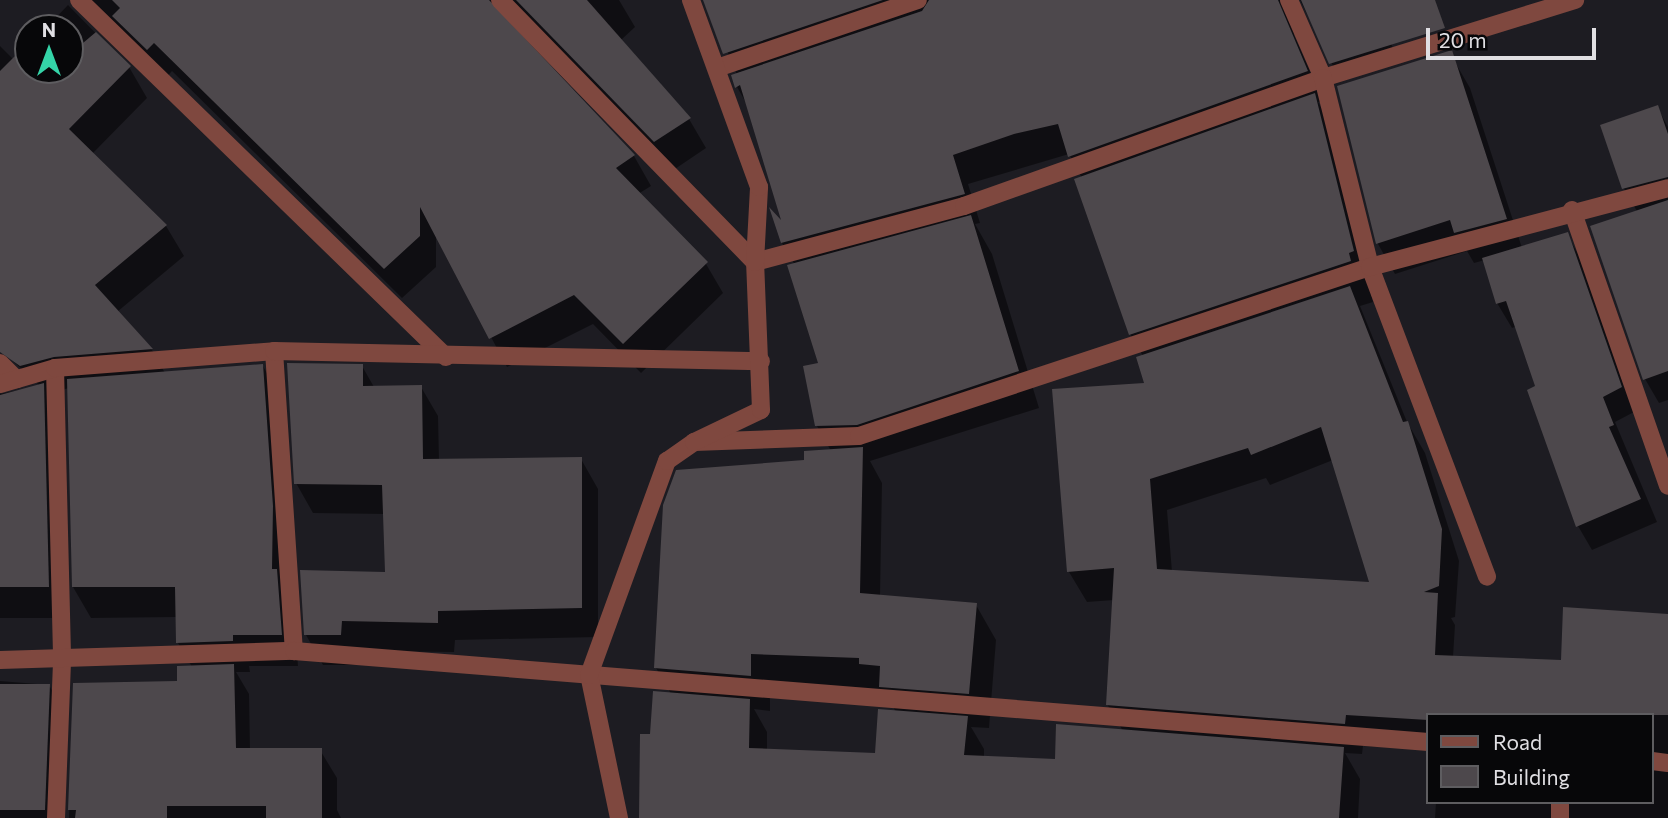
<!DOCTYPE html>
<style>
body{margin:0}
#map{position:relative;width:1668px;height:818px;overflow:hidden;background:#1d1c22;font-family:Commissioner,sans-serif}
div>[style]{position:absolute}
.shadow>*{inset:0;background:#0007}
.building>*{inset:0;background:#4d484c}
.minor>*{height:18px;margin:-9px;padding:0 9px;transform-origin:9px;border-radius:9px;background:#7f483f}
span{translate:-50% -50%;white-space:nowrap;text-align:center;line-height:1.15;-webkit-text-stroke:7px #070709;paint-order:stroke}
.legend{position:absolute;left:1426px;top:713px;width:228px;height:91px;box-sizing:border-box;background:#070709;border:2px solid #5e5d60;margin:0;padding:9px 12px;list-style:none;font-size:21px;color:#e0dfe3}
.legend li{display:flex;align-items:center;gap:14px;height:35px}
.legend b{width:35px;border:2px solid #5e5d60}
.north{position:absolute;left:14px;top:14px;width:70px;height:70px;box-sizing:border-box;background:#070709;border:2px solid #5e5d60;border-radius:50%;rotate:0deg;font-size:19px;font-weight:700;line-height:28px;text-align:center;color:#e0dfe3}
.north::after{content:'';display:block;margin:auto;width:24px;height:32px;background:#34d4a8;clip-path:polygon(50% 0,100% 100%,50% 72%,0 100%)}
.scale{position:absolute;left:1426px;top:28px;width:170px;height:32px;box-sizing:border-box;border:4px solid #e0dfe3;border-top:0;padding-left:9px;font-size:21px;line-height:24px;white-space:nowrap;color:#e0dfe3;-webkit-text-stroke:5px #070709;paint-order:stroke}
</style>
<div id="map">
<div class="shadow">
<div style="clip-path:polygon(84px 0,619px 0,635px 27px,621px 40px,689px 119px,706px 148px,672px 171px,527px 21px,508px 25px,634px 156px,651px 186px,638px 194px,706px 264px,723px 293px,641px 373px,593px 324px,507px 367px,436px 234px,436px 267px,402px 298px,172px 71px,165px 79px)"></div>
<div style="clip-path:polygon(evenodd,706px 0,1282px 0,1296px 24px,1294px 35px,1323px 101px,1318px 102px,1338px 136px,1377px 292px,1371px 294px,1373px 302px,1360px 306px,1407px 422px,1425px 453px,1459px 561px,1455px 617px,1451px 618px,1455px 625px,1453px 657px,1563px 661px,1668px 616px,1668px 818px,1435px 818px,1436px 802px,1652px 802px,1652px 715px,1428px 715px,1428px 749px,1363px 746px,1362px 754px,1345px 753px,1360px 779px,1358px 818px,640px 818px,652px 736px,671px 694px,656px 668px,806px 462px,831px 451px,817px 426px,820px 364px,795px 265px,782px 243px,785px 228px,749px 108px,737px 87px,733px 77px,737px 75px,706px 0,1069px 154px,1082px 178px,1130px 334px,1143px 356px,1146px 384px,1069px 572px,1087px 602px,1114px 600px,1107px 704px,1123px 731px,1057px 761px,984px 757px,984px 749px,971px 727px,989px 728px,996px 640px,976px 605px,880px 597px,882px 483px,870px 461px,1039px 408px,992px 254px,975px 224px,980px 223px,968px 184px,1069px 154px,706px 0,1333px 460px,1372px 584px,1172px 572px,1167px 510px,1266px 478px,1270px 485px,1333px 460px,706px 0,770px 688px,889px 700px,896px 712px,877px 755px,767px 750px,767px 732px,754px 709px,770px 711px,770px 688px)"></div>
<div style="clip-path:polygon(1300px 0,1375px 0,1398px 62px,1340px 80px)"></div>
<div style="clip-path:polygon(68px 5px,129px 67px,147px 98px,92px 154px,166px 226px,184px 256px,117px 312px,152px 350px,165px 373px,263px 366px,280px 397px,298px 666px,249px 666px,250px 672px,236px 672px,249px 694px,250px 750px,320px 750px,337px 778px,337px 810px,341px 818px,69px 818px,74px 685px,179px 683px,192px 667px,178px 643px,177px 617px,91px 618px,73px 587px,69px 388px,47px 394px,66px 618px,0 618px,0 394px,40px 386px,0 349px,0 46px,14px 60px,28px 46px,28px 70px,70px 70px,70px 28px,46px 28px)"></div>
<div style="clip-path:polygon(1452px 57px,1470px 88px,1522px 248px,1567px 235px,1581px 259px,1634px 412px,1615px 422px,1657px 522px,1592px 550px,1578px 526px,1517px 326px,1512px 328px,1497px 303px,1485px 260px,1474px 263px,1467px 251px,1395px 274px,1378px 244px,1339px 87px)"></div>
<div style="clip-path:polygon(1657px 107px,1668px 127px,1668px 400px,1659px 403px,1645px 379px,1638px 213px,1623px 187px)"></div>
<div style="clip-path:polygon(362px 366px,374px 387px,421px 387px,438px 416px,439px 460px,581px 459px,598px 489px,598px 637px,455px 640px,454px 652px,358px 651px,358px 665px,323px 665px,306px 635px,387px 574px,385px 514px,313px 513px,296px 483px)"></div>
<div style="clip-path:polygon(0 681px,49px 685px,65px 714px,61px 818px,0 818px)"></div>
</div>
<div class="building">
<div style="clip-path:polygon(112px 0,489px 0,635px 155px,616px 168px,708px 262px,623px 344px,574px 295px,489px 339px,420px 207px,420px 236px,384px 269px,154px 43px,147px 50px,112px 16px,120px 8px)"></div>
<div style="clip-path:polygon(516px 0,587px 0,691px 118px,654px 142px)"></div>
<div style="clip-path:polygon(703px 0,883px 0,723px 54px)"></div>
<div style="clip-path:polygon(929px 0,1278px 0,1308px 71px,1068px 157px,1058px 124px,1014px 134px,953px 155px,965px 194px,781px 243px,769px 207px,781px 220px,740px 85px,735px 88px,731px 75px,922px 11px)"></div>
<div style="clip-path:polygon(1301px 0,1435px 0,1445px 28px,1329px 64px)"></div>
<div style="clip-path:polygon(96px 32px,131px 66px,69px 129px,167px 225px,95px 285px,153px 349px,54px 357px,20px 366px,0 352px,0 71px,28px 43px,28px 70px,70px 70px,70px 54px)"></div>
<div style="clip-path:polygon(1452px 50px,1507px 219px,1454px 233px,1450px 220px,1376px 244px,1337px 86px)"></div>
<div style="clip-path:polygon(1315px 93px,1354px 251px,1349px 253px,1351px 261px,1129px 335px,1074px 179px)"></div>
<div style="clip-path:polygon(1658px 105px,1668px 134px,1668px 177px,1622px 189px,1600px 125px)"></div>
<div style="clip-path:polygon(1668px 200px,1668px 371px,1643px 380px,1590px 226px)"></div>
<div style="clip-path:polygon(971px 215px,1019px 371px,857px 425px,815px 426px,803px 366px,818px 363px,787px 265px)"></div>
<div style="clip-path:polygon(1568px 232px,1622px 387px,1603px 397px,1614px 425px,1609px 427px,1641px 499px,1576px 527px,1527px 390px,1535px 386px,1506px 301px,1496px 304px,1482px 258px)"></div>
<div style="clip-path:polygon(evenodd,1350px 286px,1403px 422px,1408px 421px,1442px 529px,1439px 586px,1424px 592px,1438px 593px,1435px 655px,1561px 660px,1563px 607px,1668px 614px,1668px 715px,1428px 715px,1428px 720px,1346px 715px,1345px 724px,1106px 705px,1114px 568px,1067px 572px,1052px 389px,1144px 383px,1136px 357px,1350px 286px,1321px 427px,1369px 582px,1157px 569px,1150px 479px,1248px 448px,1251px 455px,1321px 427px)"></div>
<div style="clip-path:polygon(287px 363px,363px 364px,363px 386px,422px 385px,423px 459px,582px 457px,582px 608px,438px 611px,438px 623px,342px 621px,341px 635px,304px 635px,300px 570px,385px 572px,382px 485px,294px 484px)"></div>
<div style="clip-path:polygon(263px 364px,273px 506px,272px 569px,277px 569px,282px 635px,233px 635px,233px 641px,176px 643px,175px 587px,72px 587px,67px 379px)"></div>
<div style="clip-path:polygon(44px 383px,49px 587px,0 587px,0 395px)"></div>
<div style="clip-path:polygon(863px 447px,860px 593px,977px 603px,969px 694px,879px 687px,880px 666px,859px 664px,859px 658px,751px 654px,751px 676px,654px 668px,663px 505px,676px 470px,804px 460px,804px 451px)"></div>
<div style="clip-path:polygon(234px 664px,236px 748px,322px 748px,322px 818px,266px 818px,266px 806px,167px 806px,167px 818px,75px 818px,76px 810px,68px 810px,73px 683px,177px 681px,177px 666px)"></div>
<div style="clip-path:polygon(0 684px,50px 684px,45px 810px,0 810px)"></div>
<div style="clip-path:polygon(653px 691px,750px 699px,749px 748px,875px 753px,878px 709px,968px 716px,964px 755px,1055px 759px,1056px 724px,1344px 747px,1339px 818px,639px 818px,640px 734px,650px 734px)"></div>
</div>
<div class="minor">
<div style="left:79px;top:0;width:512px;rotate:44.21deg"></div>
<div style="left:500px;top:0;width:366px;rotate:45.8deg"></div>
<div style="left:755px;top:262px;width:216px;rotate:-15deg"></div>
<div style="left:964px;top:206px;width:381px;rotate:-19.6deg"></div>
<div style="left:1323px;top:78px;width:264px;rotate:-17.2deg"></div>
<div style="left:1289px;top:0;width:85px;rotate:66.4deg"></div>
<div style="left:1323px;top:78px;width:195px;rotate:76deg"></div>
<div style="left:1370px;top:267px;width:331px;rotate:69.3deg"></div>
<div style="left:717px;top:68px;width:212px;rotate:-18.7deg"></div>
<div style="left:1572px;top:210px;width:292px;rotate:70.8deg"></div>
<div style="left:274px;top:351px;width:301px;rotate:86.2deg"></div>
<div style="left:0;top:363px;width:23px;rotate:45deg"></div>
<div style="left:55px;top:368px;width:294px;rotate:88.6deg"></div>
<div style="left:62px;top:662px;width:156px;rotate:92.2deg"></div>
<div style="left:0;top:384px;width:57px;rotate:-16.2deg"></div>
<div style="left:55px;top:368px;width:220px;rotate:-4.4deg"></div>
<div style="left:274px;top:351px;width:487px;rotate:1.2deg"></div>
<div style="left:694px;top:442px;width:165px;rotate:-2.1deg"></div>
<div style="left:859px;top:436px;width:538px;rotate:-18.3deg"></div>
<div style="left:1370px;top:267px;width:308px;rotate:-14.8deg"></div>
<div style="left:0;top:660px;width:294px;rotate:-1.8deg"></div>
<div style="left:294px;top:651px;width:1138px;rotate:4.59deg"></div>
<div style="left:1652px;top:761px;width:16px;rotate:7deg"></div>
<div style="left:1560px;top:802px;width:16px;rotate:90deg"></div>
<div style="left:619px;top:818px;width:146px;rotate:-101.8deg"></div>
<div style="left:589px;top:675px;width:228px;rotate:-70deg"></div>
<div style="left:667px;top:461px;width:33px;rotate:-35deg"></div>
<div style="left:694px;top:442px;width:74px;rotate:-25.5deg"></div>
<div style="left:761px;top:410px;width:148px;rotate:-92.3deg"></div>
<div style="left:755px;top:262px;width:75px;rotate:-86.9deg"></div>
<div style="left:759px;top:187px;width:199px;rotate:-110deg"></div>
</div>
<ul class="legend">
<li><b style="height:9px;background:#7f483f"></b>Road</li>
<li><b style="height:19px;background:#4d484c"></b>Building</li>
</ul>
<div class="north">N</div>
<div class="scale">20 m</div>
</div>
